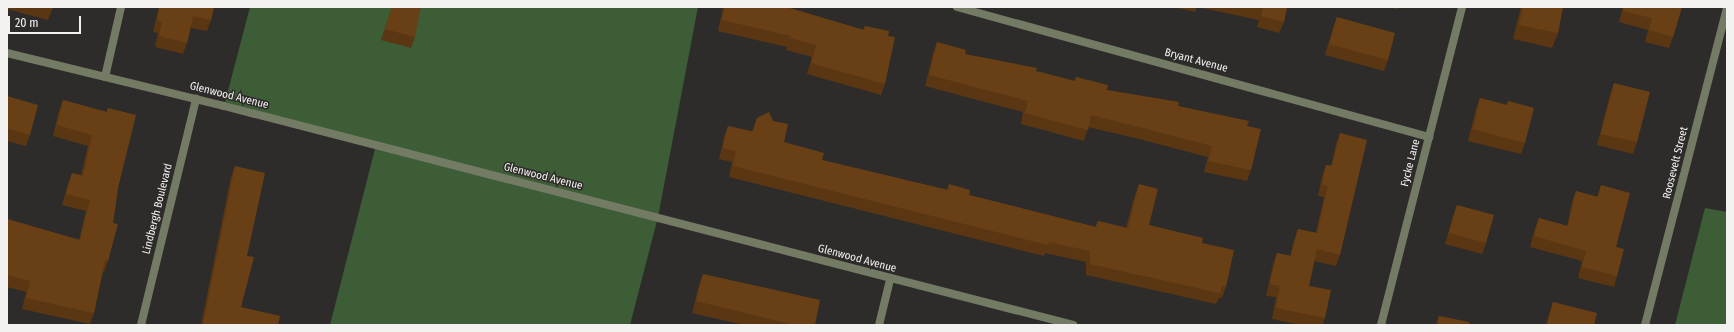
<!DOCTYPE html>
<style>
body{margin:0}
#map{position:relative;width:1734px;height:332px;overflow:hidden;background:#2e2c2a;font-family:"Fira Sans Condensed",sans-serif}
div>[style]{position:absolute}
.green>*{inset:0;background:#3d5d37}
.minor>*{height:8px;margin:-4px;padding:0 4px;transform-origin:4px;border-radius:4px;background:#737b64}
.wall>*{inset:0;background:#5a3712}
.building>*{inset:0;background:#694015}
span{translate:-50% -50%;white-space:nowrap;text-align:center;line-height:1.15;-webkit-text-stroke:3px #2e2c2a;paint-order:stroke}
.street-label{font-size:11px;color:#f3f2f1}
.frame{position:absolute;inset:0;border:8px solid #f3f2f1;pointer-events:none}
.scale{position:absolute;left:8px;top:16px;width:73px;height:18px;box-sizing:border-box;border:2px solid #f3f2f1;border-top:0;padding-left:5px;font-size:12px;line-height:14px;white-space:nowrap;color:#f3f2f1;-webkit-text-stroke:3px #2e2c2a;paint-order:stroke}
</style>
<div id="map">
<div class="green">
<div style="clip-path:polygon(250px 7px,698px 7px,658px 217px,630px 325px,330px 325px,376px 145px,224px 106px)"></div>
<div style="clip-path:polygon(1705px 208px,1727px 212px,1727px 325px,1675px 325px)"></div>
</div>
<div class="minor">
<div style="left:957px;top:7px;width:490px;rotate:15.4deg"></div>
<div style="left:7px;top:53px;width:223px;rotate:13.7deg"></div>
<div style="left:224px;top:106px;width:877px;rotate:14.46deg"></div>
<div style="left:105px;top:77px;width:72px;rotate:-77.1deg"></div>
<div style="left:141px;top:325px;width:233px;rotate:-76.3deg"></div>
<div style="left:879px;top:325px;width:46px;rotate:-76.3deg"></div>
<div style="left:1381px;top:325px;width:328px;rotate:-75.7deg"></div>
<div style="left:1645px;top:325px;width:328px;rotate:-75.5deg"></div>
</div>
<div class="wall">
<div style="clip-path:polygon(7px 7px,53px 7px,48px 20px,7px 9px)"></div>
<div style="clip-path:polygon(159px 7px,214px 7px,211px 20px,207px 31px,191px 28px,187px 43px,183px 54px,155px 47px,158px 33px,153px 32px)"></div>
<div style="clip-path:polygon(392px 7px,415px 37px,411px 48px,381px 40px)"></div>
<div style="clip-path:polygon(723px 7px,786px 7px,863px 30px,865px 26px,885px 84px,881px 95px,807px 74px,812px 57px,786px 50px,787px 47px,718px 31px)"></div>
<div style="clip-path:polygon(1174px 7px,1197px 7px,1195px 12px)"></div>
<div style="clip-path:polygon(1197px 7px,1287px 7px,1284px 22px,1279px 33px,1257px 27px,1259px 20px)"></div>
<div style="clip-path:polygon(1387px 7px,1398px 7px,1397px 9px)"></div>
<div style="clip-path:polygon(1521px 7px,1563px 7px,1558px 33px,1552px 48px,1513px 39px)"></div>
<div style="clip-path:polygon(1623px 7px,1682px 7px,1673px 37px,1669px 48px,1645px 42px,1648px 30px,1619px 22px)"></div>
<div style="clip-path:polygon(1337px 17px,1388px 60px,1384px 71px,1325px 55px,1333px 28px)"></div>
<div style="clip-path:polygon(937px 42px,965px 54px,1075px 81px,1076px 77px,1107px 90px,1178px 106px,1247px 126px,1251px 170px,1247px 181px,1204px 172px,1208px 157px,1139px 139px,1088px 127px,1084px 141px,1021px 124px,1023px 112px,925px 86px,933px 54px)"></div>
<div style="clip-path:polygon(1614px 83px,1637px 142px,1633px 154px,1597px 145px,1610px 95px)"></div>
<div style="clip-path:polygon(7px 96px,30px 135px,26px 146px,7px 141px)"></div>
<div style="clip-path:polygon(1480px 98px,1507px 105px,1508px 101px,1525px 143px,1521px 154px,1468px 141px,1476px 109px)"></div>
<div style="clip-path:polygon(63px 100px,106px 112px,108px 108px,118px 188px,113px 223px,108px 261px,104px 272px,103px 271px,94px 313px,90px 324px,22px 309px,26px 292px,7px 287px,7px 219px,79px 240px,86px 211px,62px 205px,68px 184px,72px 173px,81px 175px,88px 146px,53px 136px,59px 111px)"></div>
<div style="clip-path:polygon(757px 118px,773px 121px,784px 142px,822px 160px,947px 190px,949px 184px,969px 195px,1095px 227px,1098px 221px,1126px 228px,1135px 195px,1139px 184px,1149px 225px,1202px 243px,1226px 287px,1222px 298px,1219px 298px,1216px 304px,1086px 275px,1086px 262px,1045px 253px,1044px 256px,729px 177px,732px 162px,719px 159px,724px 137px,728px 126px,752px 131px)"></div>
<div style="clip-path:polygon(1340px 133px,1340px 255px,1336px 266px,1314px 261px,1309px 286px,1325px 318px,1322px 325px,1300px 325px,1272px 319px,1276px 297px,1266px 296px,1273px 264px,1277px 253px,1290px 256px,1294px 240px,1298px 229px,1316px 233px,1324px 197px,1318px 196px,1322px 176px,1326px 165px,1331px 166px,1336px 144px)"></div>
<div style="clip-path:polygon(235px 166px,247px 256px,241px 307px,278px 325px,201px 325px,231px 177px)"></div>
<div style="clip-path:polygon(1601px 185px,1616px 247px,1617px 276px,1614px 287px,1578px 278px,1582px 261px,1530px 247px,1535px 228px,1539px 218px,1567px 226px,1572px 202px,1576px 191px,1597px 197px)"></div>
<div style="clip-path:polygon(1457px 205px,1486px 243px,1482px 254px,1445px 244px,1453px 216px)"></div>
<div style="clip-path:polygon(703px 274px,815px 325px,744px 325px,692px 313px,699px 285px)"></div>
<div style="clip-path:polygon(1553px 302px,1594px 325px,1546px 325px,1548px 317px)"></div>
<div style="clip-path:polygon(1439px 316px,1469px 325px,1436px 325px)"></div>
</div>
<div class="building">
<div style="clip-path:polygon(45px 7px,53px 7px,52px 9px)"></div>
<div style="clip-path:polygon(160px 7px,214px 7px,211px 20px,193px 16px,187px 43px,159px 36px,162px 22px,157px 20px)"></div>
<div style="clip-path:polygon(392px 7px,421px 7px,415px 37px,385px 29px)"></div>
<div style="clip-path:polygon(725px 7px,786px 7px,864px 30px,865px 26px,889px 31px,888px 36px,895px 37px,885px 84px,811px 63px,816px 45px,790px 38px,791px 36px,722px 20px)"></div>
<div style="clip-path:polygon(1257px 7px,1287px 7px,1284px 22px,1261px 16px,1263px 8px)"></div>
<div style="clip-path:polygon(1523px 7px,1563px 7px,1558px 33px,1519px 25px)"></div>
<div style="clip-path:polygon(1624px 7px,1682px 7px,1673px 37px,1649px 30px,1652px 18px,1623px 11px)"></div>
<div style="clip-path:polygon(1337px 17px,1395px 33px,1388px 60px,1329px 44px)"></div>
<div style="clip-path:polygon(937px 42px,966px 50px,965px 54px,1037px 68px,1036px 71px,1075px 81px,1076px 77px,1108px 85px,1107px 90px,1179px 102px,1178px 106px,1249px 121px,1247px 126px,1261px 129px,1251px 170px,1208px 161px,1212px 146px,1143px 128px,1091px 115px,1088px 130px,1025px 113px,1028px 101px,929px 75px)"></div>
<div style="clip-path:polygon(1614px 83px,1650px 92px,1637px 142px,1601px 134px)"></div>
<div style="clip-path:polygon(7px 96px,38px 105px,30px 135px,7px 128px)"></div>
<div style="clip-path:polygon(1480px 98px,1507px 105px,1508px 101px,1534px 108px,1525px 143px,1473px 129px)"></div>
<div style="clip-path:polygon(63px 100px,107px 112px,108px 108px,136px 115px,118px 188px,113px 223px,118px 224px,108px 261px,105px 260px,94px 313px,26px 298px,30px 281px,7px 275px,7px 219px,80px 240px,90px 200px,66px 194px,72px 173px,83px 176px,92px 135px,57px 125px)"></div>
<div style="clip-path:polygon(769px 112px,773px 121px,788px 124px,784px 142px,824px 153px,822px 160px,948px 190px,949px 184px,970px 190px,969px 195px,1096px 227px,1098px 221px,1128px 228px,1139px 184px,1158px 189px,1149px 225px,1203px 238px,1202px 243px,1234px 250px,1226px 287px,1222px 286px,1220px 293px,1090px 264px,1090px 251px,1049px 242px,1048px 245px,733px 166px,736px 151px,723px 148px,728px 126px,753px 132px,757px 118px)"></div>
<div style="clip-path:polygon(1340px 133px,1367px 140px,1340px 255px,1317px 249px,1309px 286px,1331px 290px,1325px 318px,1276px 308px,1280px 286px,1270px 284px,1277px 253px,1291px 256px,1298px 229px,1317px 233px,1328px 186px,1322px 185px,1326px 165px,1332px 166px)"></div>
<div style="clip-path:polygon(235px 166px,265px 173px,247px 256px,254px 257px,241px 307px,280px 316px,278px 325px,203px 325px)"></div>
<div style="clip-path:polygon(1601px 185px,1630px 193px,1616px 247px,1624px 249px,1617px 276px,1582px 267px,1586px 251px,1534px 236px,1539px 218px,1568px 226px,1576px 191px,1598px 197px)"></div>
<div style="clip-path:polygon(1457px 205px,1494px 215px,1486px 243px,1449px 233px)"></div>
<div style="clip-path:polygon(703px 274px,820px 300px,815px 325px,795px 325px,696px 301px)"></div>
<div style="clip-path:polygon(1553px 302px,1597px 313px,1594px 325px,1547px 325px)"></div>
<div style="clip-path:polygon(1439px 316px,1469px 322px,1469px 325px,1437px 325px)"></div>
</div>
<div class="street-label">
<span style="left:1196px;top:61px;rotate:15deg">Bryant Avenue</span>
<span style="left:229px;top:96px;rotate:14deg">Glenwood Avenue</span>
<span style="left:1411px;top:163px;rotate:-76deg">Fycke Lane</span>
<span style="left:1676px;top:163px;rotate:-76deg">Roosevelt Street</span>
<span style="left:543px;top:177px;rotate:14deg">Glenwood Avenue</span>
<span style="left:158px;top:209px;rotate:-76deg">Lindbergh Boulevard</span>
<span style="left:857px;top:259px;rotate:15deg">Glenwood Avenue</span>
</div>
<div class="frame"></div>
<div class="scale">20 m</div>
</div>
